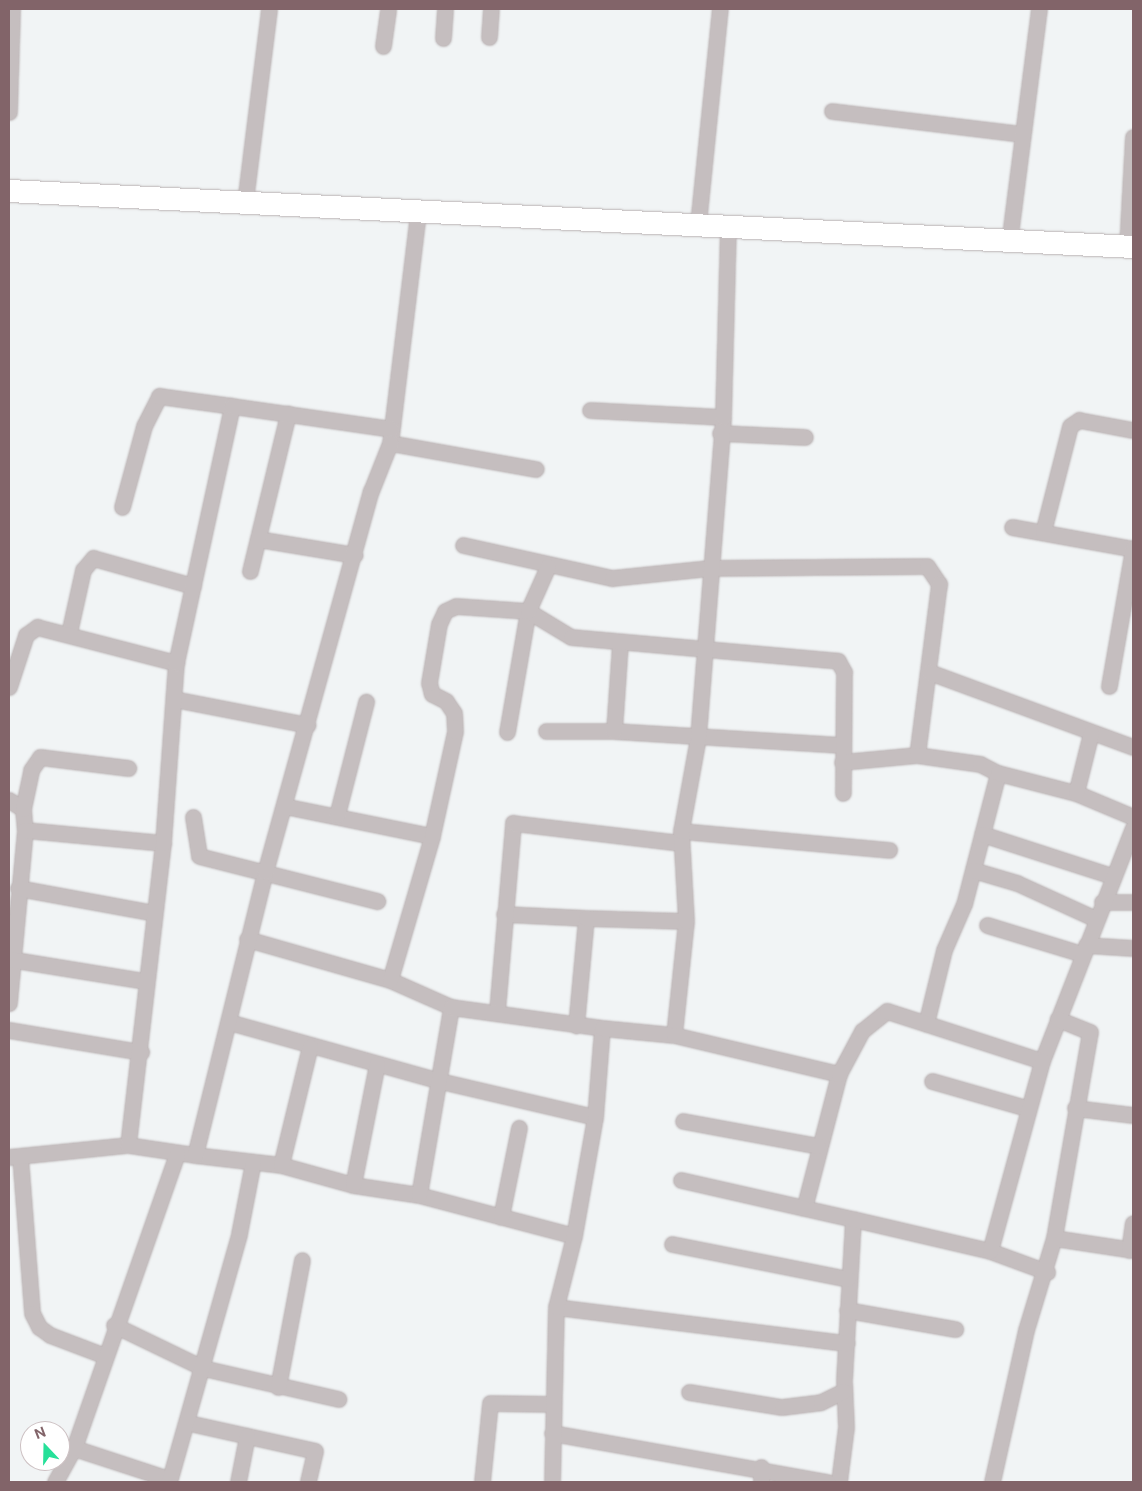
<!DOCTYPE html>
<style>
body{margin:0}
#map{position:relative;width:1142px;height:1491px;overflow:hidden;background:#f1f4f5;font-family:"Public Sans",sans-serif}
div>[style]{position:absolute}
.roads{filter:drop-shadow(0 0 1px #b9b1b2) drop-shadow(0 0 1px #b9b1b2)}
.street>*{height:15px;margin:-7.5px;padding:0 7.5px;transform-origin:7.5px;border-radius:7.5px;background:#c5bebf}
.primary>*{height:22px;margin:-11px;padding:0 11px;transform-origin:11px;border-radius:11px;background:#fff}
span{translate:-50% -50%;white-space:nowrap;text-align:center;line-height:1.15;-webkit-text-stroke:5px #fff;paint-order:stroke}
.frame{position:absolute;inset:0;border:10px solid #826469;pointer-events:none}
.north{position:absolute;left:20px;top:1421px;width:50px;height:50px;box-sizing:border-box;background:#fff;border:1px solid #cdc1c3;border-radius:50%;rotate:339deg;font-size:14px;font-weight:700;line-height:20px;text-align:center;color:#826469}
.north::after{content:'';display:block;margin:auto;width:18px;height:22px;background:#26e099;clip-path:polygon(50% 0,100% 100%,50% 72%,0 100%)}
</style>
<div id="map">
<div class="roads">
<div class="street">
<div style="left:489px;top:37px;width:28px;rotate:-86deg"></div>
<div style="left:443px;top:38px;width:29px;rotate:-86deg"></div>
<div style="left:383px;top:46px;width:37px;rotate:-82deg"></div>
<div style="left:832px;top:111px;width:192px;rotate:6.9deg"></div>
<div style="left:9px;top:112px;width:103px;rotate:-88.3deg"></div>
<div style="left:245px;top:202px;width:194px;rotate:-82.9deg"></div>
<div style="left:418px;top:213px;width:232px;rotate:96.9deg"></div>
<div style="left:390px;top:443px;width:148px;rotate:10.1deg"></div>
<div style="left:698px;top:224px;width:216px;rotate:-84.2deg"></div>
<div style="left:1009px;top:243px;width:236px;rotate:-82.7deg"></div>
<div style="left:1127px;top:247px;width:110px;rotate:-86.9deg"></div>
<div style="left:590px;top:410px;width:133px;rotate:3deg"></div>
<div style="left:720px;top:433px;width:85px;rotate:2.7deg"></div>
<div style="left:122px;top:507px;width:84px;rotate:-74.8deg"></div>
<div style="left:144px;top:426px;width:34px;rotate:-63deg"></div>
<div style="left:159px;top:396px;width:74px;rotate:7.8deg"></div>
<div style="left:1012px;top:527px;width:123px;rotate:10.3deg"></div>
<div style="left:1043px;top:532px;width:109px;rotate:-75.7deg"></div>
<div style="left:1070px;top:426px;width:11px;rotate:-34deg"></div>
<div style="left:1079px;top:420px;width:55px;rotate:10.5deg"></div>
<div style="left:258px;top:539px;width:98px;rotate:9.4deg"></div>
<div style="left:463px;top:545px;width:153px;rotate:12.5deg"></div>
<div style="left:612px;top:578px;width:98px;rotate:-5.9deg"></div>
<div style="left:709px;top:568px;width:218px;rotate:-0.5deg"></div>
<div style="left:927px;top:566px;width:22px;rotate:56deg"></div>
<div style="left:939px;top:584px;width:172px;rotate:97.3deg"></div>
<div style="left:250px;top:571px;width:162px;rotate:-76.4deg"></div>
<div style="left:69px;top:633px;width:65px;rotate:-77.5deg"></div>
<div style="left:83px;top:570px;width:16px;rotate:-50deg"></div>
<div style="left:93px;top:558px;width:104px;rotate:15.6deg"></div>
<div style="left:929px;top:672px;width:217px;rotate:20.2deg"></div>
<div style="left:1109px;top:686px;width:140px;rotate:-80.1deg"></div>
<div style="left:9px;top:687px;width:55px;rotate:-71.9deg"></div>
<div style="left:26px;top:635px;width:14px;rotate:-36deg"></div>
<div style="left:37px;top:627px;width:144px;rotate:14.5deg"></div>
<div style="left:174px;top:699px;width:136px;rotate:11deg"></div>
<div style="left:546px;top:731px;width:68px"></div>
<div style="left:614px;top:731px;width:228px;rotate:3.5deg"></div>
<div style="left:614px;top:731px;width:88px;rotate:-86.1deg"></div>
<div style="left:507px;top:732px;width:123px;rotate:-80.2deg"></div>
<div style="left:528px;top:611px;width:50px;rotate:31.2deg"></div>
<div style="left:571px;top:637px;width:268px;rotate:5.1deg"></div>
<div style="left:838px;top:661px;width:13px;rotate:61deg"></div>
<div style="left:844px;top:672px;width:121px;rotate:90.5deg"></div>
<div style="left:842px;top:762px;width:75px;rotate:-5.3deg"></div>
<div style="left:917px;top:755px;width:64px;rotate:8.1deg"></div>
<div style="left:980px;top:764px;width:20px;rotate:27deg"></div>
<div style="left:998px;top:773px;width:135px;rotate:104.5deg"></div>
<div style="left:964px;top:904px;width:50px;rotate:113.5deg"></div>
<div style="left:944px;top:950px;width:76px;rotate:103.7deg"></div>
<div style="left:998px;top:773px;width:81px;rotate:14.4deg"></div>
<div style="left:1076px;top:793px;width:62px;rotate:22.8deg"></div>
<div style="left:1076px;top:793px;width:62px;rotate:-76deg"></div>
<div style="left:9px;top:800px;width:17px;rotate:33deg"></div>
<div style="left:23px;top:809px;width:21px;rotate:85deg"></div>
<div style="left:25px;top:830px;width:174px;rotate:95.3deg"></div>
<div style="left:284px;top:806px;width:151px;rotate:11.5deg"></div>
<div style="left:23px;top:809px;width:40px;rotate:-78deg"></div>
<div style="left:31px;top:770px;width:16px;rotate:-55deg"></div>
<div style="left:40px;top:757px;width:89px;rotate:7.1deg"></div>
<div style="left:337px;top:815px;width:117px;rotate:-75.6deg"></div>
<div style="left:193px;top:817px;width:39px;rotate:81deg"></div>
<div style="left:199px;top:856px;width:184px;rotate:14.2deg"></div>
<div style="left:25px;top:830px;width:139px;rotate:5.4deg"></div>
<div style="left:681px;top:831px;width:209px;rotate:5.2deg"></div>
<div style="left:982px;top:834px;width:137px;rotate:17.9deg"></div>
<div style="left:973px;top:870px;width:46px;rotate:16.5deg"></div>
<div style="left:1017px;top:883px;width:87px;rotate:24.5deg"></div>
<div style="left:18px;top:888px;width:138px;rotate:10.4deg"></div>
<div style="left:1102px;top:902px;width:31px"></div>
<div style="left:504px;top:914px;width:82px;rotate:2.8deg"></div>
<div style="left:586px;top:918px;width:108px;rotate:95.3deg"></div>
<div style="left:586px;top:918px;width:100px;rotate:1.7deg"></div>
<div style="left:987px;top:925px;width:99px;rotate:17deg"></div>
<div style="left:247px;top:939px;width:149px;rotate:16deg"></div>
<div style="left:1086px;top:945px;width:47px;rotate:3.7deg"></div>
<div style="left:9px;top:959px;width:138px;rotate:9.2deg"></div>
<div style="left:451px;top:1007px;width:67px;rotate:-156.1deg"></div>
<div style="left:390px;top:980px;width:150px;rotate:-73.7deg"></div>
<div style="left:432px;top:836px;width:107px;rotate:-77.6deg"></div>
<div style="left:455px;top:731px;width:18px;rotate:-93deg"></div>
<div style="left:454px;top:713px;width:14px;rotate:-124deg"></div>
<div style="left:446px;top:701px;width:16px;rotate:-153deg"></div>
<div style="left:432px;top:694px;width:11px;rotate:-105deg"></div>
<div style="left:429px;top:683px;width:60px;rotate:-80.4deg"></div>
<div style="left:439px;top:624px;width:14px;rotate:-65deg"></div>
<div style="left:445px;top:611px;width:12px;rotate:-24deg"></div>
<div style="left:456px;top:606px;width:72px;rotate:4deg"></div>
<div style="left:528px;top:611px;width:49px;rotate:-66deg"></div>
<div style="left:497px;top:1011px;width:189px;rotate:-85.1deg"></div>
<div style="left:513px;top:823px;width:168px;rotate:6.8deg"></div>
<div style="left:229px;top:1022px;width:219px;rotate:15.6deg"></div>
<div style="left:440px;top:1081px;width:159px;rotate:13.1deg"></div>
<div style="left:9px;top:1030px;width:134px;rotate:9.5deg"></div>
<div style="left:674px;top:1035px;width:115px;rotate:-84deg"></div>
<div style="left:686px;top:921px;width:90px;rotate:-93.2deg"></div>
<div style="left:681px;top:831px;width:96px;rotate:-79.7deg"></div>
<div style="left:698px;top:737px;width:321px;rotate:-85.5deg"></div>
<div style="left:723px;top:417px;width:191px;rotate:-88.5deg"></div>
<div style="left:1042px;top:1061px;width:250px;rotate:-68.7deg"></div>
<div style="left:839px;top:1074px;width:138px;rotate:104.6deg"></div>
<div style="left:804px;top:1208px;width:50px;rotate:12.7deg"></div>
<div style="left:853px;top:1219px;width:162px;rotate:93.2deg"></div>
<div style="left:844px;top:1381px;width:46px;rotate:87.5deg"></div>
<div style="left:846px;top:1427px;width:55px;rotate:97.3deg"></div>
<div style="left:932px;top:1081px;width:98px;rotate:16deg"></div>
<div style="left:1075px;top:1108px;width:58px;rotate:6.9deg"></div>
<div style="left:683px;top:1121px;width:137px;rotate:10.5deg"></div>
<div style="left:128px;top:1145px;width:304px;rotate:-83.4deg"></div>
<div style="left:163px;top:843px;width:180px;rotate:-85.9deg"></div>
<div style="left:176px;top:663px;width:263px;rotate:-77.7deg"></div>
<div style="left:232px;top:406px;width:161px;rotate:8.2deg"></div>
<div style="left:195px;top:1155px;width:87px;rotate:6.6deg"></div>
<div style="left:281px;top:1165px;width:75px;rotate:15.5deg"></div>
<div style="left:353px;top:1185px;width:67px;rotate:8.6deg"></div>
<div style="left:419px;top:1195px;width:160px;rotate:14.8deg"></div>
<div style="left:20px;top:1156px;width:157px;rotate:85.6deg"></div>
<div style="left:32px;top:1313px;width:16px;rotate:63deg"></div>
<div style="left:39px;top:1327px;width:14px;rotate:36deg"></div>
<div style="left:50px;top:1335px;width:57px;rotate:20.7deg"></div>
<div style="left:9px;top:1157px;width:120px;rotate:-5.8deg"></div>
<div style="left:128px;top:1145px;width:68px;rotate:8.5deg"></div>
<div style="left:195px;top:1155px;width:292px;rotate:-76.1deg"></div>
<div style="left:265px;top:872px;width:395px;rotate:-74.5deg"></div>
<div style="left:371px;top:491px;width:52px;rotate:-68.4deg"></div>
<div style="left:281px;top:1165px;width:122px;rotate:-76.3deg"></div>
<div style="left:681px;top:1180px;width:126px;rotate:12.8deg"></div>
<div style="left:353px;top:1185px;width:123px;rotate:-78.8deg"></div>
<div style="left:419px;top:1195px;width:191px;rotate:-80.3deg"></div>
<div style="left:451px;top:1007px;width:152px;rotate:7.9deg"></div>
<div style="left:501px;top:1217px;width:91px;rotate:-78.6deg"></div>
<div style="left:853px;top:1219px;width:141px;rotate:13.1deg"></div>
<div style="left:990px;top:1251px;width:61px;rotate:20.2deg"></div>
<div style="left:1054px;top:1238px;width:80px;rotate:8.6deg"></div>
<div style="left:672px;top:1244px;width:179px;rotate:11.2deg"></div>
<div style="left:1129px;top:1250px;width:27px;rotate:-82deg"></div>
<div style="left:556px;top:1307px;width:293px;rotate:7.1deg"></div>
<div style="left:847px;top:1310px;width:110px;rotate:10deg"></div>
<div style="left:114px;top:1325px;width:99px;rotate:25.8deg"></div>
<div style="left:203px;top:1368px;width:139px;rotate:12.9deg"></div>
<div style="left:278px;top:1387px;width:129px;rotate:-79.3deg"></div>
<div style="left:689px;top:1392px;width:94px;rotate:9.2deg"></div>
<div style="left:782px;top:1407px;width:39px;rotate:-7deg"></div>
<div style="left:821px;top:1402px;width:25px;rotate:-26deg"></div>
<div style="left:189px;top:1423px;width:129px;rotate:12.5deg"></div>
<div style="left:315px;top:1451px;width:32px;rotate:103deg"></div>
<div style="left:552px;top:1433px;width:280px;rotate:10.1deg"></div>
<div style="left:74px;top:1448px;width:100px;rotate:18.1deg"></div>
<div style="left:761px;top:1467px;width:15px;rotate:90deg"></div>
<div style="left:55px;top:1482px;width:39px;rotate:-61deg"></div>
<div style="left:74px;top:1448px;width:312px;rotate:-70.7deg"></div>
<div style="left:169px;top:1482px;width:258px;rotate:-74.2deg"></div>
<div style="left:239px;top:1234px;width:73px;rotate:-79deg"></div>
<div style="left:238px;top:1482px;width:47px;rotate:-78.9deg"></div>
<div style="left:482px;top:1482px;width:79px;rotate:-84.2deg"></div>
<div style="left:490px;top:1403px;width:63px;rotate:0.9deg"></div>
<div style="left:552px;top:1482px;width:175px;rotate:-88.7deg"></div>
<div style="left:556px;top:1307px;width:73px;rotate:-75.8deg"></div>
<div style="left:574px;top:1236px;width:121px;rotate:-80deg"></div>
<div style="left:595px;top:1117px;width:89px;rotate:-85.5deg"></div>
<div style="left:602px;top:1028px;width:72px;rotate:5.6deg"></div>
<div style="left:674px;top:1035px;width:170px;rotate:13.3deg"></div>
<div style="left:839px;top:1074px;width:49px;rotate:-61.9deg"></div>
<div style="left:862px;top:1031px;width:32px;rotate:-39deg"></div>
<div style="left:887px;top:1011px;width:163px;rotate:17.9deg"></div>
<div style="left:1042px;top:1061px;width:197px;rotate:105.3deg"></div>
<div style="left:992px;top:1482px;width:156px;rotate:-77.4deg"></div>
<div style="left:1026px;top:1330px;width:96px;rotate:-73.1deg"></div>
<div style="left:1054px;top:1238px;width:209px;rotate:-80.1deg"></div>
<div style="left:1090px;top:1032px;width:35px;rotate:-158deg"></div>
</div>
<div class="primary">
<div style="left:9px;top:191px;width:1125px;rotate:2.85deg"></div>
</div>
</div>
<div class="frame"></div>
<div class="north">N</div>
</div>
